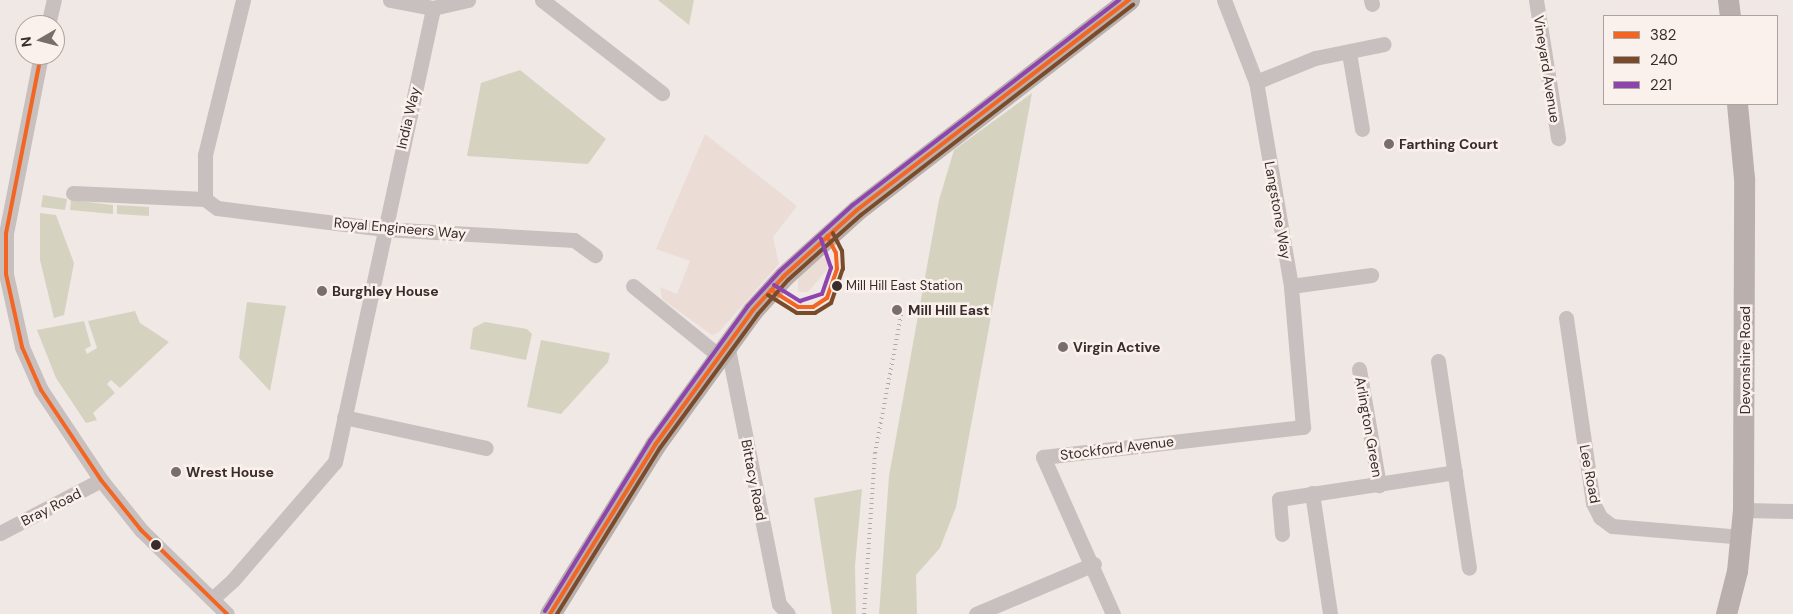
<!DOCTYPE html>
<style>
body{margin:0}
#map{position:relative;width:1793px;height:614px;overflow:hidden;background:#efe8e5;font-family:"DM Sans",sans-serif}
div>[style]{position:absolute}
.green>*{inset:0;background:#d5d3c0}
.plaza>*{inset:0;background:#ecdcd6}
.street>*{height:15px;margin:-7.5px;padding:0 7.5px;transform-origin:7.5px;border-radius:7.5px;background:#c8c0be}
.secondary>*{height:21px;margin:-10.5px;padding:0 10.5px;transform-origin:10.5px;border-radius:10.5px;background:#b9b0ae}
.rail>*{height:4px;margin-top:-2px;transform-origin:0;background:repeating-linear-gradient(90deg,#b0a9a8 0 1px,transparent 0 5px)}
.bus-1>*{height:4px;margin:-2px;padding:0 2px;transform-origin:2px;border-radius:2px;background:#f26522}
.bus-2>*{height:4px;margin:-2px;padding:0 2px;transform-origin:2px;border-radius:2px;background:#7a4b2a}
.bus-3>*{height:4px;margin:-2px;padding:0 2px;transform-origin:2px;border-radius:2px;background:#8e44ad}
.dots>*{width:14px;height:14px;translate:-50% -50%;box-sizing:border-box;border:2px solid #faf1ed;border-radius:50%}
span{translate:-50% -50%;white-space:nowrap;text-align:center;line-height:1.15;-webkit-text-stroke:5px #faf1ed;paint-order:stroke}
.bus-label{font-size:13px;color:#392c2b}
.left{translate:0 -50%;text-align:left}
.street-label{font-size:14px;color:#392c2b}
.poi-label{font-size:14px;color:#392c2b;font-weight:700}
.legend{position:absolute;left:1603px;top:15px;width:175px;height:90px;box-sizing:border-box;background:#faf1ed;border:1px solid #ada29f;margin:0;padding:6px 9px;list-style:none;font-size:15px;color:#392c2b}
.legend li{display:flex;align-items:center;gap:10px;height:25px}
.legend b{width:25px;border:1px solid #ada29f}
.north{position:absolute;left:15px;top:15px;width:50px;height:50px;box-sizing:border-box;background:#faf1ed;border:1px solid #ada29f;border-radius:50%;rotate:262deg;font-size:14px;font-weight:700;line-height:20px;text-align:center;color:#392c2b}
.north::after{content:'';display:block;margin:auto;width:18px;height:22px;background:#796e6c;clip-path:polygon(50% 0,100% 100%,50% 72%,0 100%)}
</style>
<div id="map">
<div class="green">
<div style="clip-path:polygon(658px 0,694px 0,689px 25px)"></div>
<div style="clip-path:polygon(520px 70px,606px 139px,588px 164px,467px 156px,481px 83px)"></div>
<div style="clip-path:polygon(1032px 93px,956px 507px,940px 548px,916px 575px,917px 614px,879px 614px,889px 476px,939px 200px,954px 150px)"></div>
<div style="clip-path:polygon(43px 195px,67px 199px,65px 210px,41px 207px)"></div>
<div style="clip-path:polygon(71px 200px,113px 205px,113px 214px,70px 210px)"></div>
<div style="clip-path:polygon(117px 205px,149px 207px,149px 216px,117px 214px)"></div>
<div style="clip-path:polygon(40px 213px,56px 215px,74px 263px,64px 315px,54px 318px,40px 260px)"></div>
<div style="clip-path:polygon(247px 302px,286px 306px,270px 391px,239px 358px)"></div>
<div style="clip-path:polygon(135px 311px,140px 323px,169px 342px,120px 388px,111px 380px,107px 384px,115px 393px,93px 413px,97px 420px,86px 423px,56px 378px,37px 330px,84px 321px,91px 346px,85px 349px,87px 354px,97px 348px,88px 321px)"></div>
<div style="clip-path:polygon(485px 322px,527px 329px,532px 334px,526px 360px,470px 349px,473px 328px)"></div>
<div style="clip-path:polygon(541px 340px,610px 353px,608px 362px,561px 414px,527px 407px)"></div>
<div style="clip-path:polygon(862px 489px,855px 566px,856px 614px,832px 614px,814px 498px)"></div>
</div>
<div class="plaza">
<div style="clip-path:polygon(705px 134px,797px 206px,773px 237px,779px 264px,719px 332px,712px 335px,662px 299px,660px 287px,677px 294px,690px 261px,656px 249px)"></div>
<div style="clip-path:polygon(820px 255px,828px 260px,827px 270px,808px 292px,798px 292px,798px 277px)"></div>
</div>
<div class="street">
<div style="left:243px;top:0;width:160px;rotate:103.8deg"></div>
<div style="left:205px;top:155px;width:44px;rotate:90deg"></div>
<div style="left:205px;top:199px;width:15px;rotate:37deg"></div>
<div style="left:217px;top:208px;width:167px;rotate:7.2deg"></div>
<div style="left:383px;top:229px;width:191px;rotate:3.3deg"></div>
<div style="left:574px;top:240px;width:26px;rotate:36deg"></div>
<div style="left:390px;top:0;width:44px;rotate:10.5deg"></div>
<div style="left:433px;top:8px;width:36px;rotate:-13deg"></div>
<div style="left:542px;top:0;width:152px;rotate:37.8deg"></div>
<div style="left:1371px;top:0;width:4px;rotate:76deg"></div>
<div style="left:1536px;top:0;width:140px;rotate:80.9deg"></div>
<div style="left:48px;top:25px;width:26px;rotate:-77deg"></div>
<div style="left:1349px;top:53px;width:77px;rotate:80.3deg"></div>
<div style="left:41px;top:55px;width:182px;rotate:101.1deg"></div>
<div style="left:6px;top:234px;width:40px;rotate:90deg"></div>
<div style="left:6px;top:274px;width:75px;rotate:77.6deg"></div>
<div style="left:22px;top:347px;width:47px;rotate:66.2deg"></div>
<div style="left:41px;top:390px;width:108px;rotate:56.3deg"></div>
<div style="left:101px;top:480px;width:64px;rotate:51.3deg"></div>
<div style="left:141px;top:530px;width:120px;rotate:44.3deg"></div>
<div style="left:1256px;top:82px;width:64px;rotate:-22.1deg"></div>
<div style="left:1315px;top:58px;width:70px;rotate:-11.5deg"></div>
<div style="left:73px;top:193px;width:132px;rotate:2.6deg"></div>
<div style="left:633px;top:286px;width:109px;rotate:39.1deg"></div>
<div style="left:1291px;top:286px;width:81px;rotate:-7.8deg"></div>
<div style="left:1566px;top:318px;width:187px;rotate:81.7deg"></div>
<div style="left:1593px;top:503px;width:16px;rotate:63deg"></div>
<div style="left:1600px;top:517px;width:15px;rotate:37deg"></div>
<div style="left:1612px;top:526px;width:130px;rotate:4.8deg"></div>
<div style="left:727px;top:344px;width:265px;rotate:78.7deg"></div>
<div style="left:779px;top:604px;width:13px;rotate:48deg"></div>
<div style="left:1438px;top:361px;width:209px;rotate:81.5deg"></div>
<div style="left:1359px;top:369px;width:118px;rotate:80.2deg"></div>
<div style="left:344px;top:417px;width:145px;rotate:12.3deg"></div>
<div style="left:1312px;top:493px;width:122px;rotate:81.5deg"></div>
<div style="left:1743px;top:510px;width:50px;rotate:1.1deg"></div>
<div style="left:0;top:533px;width:114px;rotate:-27.7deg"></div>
<div style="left:1282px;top:534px;width:35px;rotate:-95deg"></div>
<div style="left:1279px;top:499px;width:178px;rotate:-8.7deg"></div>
<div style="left:212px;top:599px;width:28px;rotate:-42deg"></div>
<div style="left:233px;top:580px;width:156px;rotate:-49.2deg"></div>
<div style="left:335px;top:462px;width:464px;rotate:-77.8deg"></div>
<div style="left:976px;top:614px;width:128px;rotate:-23deg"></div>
<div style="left:1113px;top:614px;width:172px;rotate:-114deg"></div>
<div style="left:1043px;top:457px;width:262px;rotate:-6.6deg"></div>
<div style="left:1303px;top:427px;width:142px;rotate:-94.9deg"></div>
<div style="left:1291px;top:286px;width:207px;rotate:-99.7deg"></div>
<div style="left:1256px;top:82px;width:88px;rotate:-111.3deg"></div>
</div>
<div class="secondary">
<div style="left:1728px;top:0;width:16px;rotate:83deg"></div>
<div style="left:550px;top:614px;width:199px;rotate:-58.1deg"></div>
<div style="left:655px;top:445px;width:167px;rotate:-54deg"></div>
<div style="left:753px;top:310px;width:46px;rotate:-47.6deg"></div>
<div style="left:784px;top:276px;width:98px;rotate:-42.1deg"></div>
<div style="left:857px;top:210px;width:344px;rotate:-37.7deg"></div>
<div style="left:1726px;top:614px;width:44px;rotate:-75.7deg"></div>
<div style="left:1737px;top:571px;width:61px;rotate:-84.4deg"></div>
<div style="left:1743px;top:510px;width:332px;rotate:-89.8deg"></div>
<div style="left:1744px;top:178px;width:74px;rotate:-95.4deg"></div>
</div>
<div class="rail">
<div style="left:864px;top:614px;width:161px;rotate:-86.1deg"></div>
<div style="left:875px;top:453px;width:146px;rotate:-79.3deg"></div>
</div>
<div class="bus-1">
<div style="left:41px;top:55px;width:182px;rotate:101.1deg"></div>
<div style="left:6px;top:234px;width:40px;rotate:90deg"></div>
<div style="left:6px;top:274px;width:75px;rotate:77.6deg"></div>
<div style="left:22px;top:347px;width:47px;rotate:66.2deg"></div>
<div style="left:41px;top:390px;width:108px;rotate:56.3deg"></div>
<div style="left:101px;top:480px;width:64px;rotate:51.3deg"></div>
<div style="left:141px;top:530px;width:120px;rotate:44.3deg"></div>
<div style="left:771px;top:290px;width:32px;rotate:32deg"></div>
<div style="left:798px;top:307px;width:15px"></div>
<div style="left:813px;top:307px;width:17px;rotate:-33deg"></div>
<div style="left:827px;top:298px;width:31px;rotate:-71deg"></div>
<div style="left:837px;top:269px;width:16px;rotate:-94deg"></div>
<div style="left:836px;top:253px;width:19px;rotate:-118deg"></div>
<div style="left:550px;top:614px;width:199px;rotate:-58.1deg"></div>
<div style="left:655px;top:445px;width:167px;rotate:-54deg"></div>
<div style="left:753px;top:310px;width:46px;rotate:-47.6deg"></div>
<div style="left:784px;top:276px;width:98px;rotate:-42.1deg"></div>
<div style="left:857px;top:210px;width:344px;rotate:-37.7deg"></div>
</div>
<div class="bus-2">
<div style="left:768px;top:295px;width:34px;rotate:32deg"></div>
<div style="left:797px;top:313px;width:18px"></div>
<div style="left:815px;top:313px;width:19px;rotate:-32deg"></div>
<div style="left:831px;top:303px;width:36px;rotate:-71deg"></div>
<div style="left:843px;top:269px;width:18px;rotate:-93deg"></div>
<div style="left:842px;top:251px;width:20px;rotate:-117deg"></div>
<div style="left:557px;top:614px;width:195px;rotate:-58.2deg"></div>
<div style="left:660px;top:448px;width:166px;rotate:-53.8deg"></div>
<div style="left:758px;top:314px;width:45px;rotate:-48.6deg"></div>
<div style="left:788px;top:280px;width:98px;rotate:-41.7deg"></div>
<div style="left:861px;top:215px;width:344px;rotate:-37.7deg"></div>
</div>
<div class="bus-3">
<div style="left:774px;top:285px;width:31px;rotate:32deg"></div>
<div style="left:800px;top:301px;width:23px;rotate:-18deg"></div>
<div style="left:822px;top:294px;width:28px;rotate:-71deg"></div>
<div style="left:831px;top:268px;width:31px;rotate:-109deg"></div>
<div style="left:545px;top:611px;width:200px;rotate:-58.3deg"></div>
<div style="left:650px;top:441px;width:167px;rotate:-54deg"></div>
<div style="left:748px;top:306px;width:46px;rotate:-47.6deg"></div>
<div style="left:779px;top:272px;width:100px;rotate:-42.2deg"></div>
<div style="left:853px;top:205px;width:336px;rotate:-37.6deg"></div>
</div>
<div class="dots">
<div style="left:1389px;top:144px;background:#796e6c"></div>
<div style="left:837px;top:286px;background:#392c2b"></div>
<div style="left:322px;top:291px;background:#796e6c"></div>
<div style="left:897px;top:310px;background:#796e6c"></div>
<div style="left:1063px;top:347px;background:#796e6c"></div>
<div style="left:176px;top:472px;background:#796e6c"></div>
<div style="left:156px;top:545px;background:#392c2b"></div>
</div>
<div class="bus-label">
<span class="left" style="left:846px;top:286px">Mill Hill East Station</span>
</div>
<div class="street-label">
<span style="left:1547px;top:69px;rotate:81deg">Vineyard Avenue</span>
<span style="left:408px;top:118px;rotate:-77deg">India Way</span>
<span style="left:1278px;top:210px;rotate:80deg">Langstone Way</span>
<span style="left:400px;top:228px;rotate:5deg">Royal Engineers Way</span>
<span style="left:1745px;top:360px;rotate:-90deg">Devonshire Road</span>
<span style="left:1369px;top:427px;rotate:80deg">Arlington Green</span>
<span style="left:1117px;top:448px;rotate:-7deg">Stockford Avenue</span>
<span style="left:1590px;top:474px;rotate:79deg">Lee Road</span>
<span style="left:754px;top:480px;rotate:79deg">Bittacy Road</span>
<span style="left:51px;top:507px;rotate:-27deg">Bray Road</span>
</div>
<div class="poi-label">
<span class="left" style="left:1399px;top:144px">Farthing Court</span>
<span class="left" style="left:332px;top:291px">Burghley House</span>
<span class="left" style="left:908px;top:310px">Mill Hill East</span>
<span class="left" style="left:1073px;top:347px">Virgin Active</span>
<span class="left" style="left:186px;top:472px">Wrest House</span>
</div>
<ul class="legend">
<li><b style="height:6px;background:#f26522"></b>382</li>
<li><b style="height:6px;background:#7a4b2a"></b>240</li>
<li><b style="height:6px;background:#8e44ad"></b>221</li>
</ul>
<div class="north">N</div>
</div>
